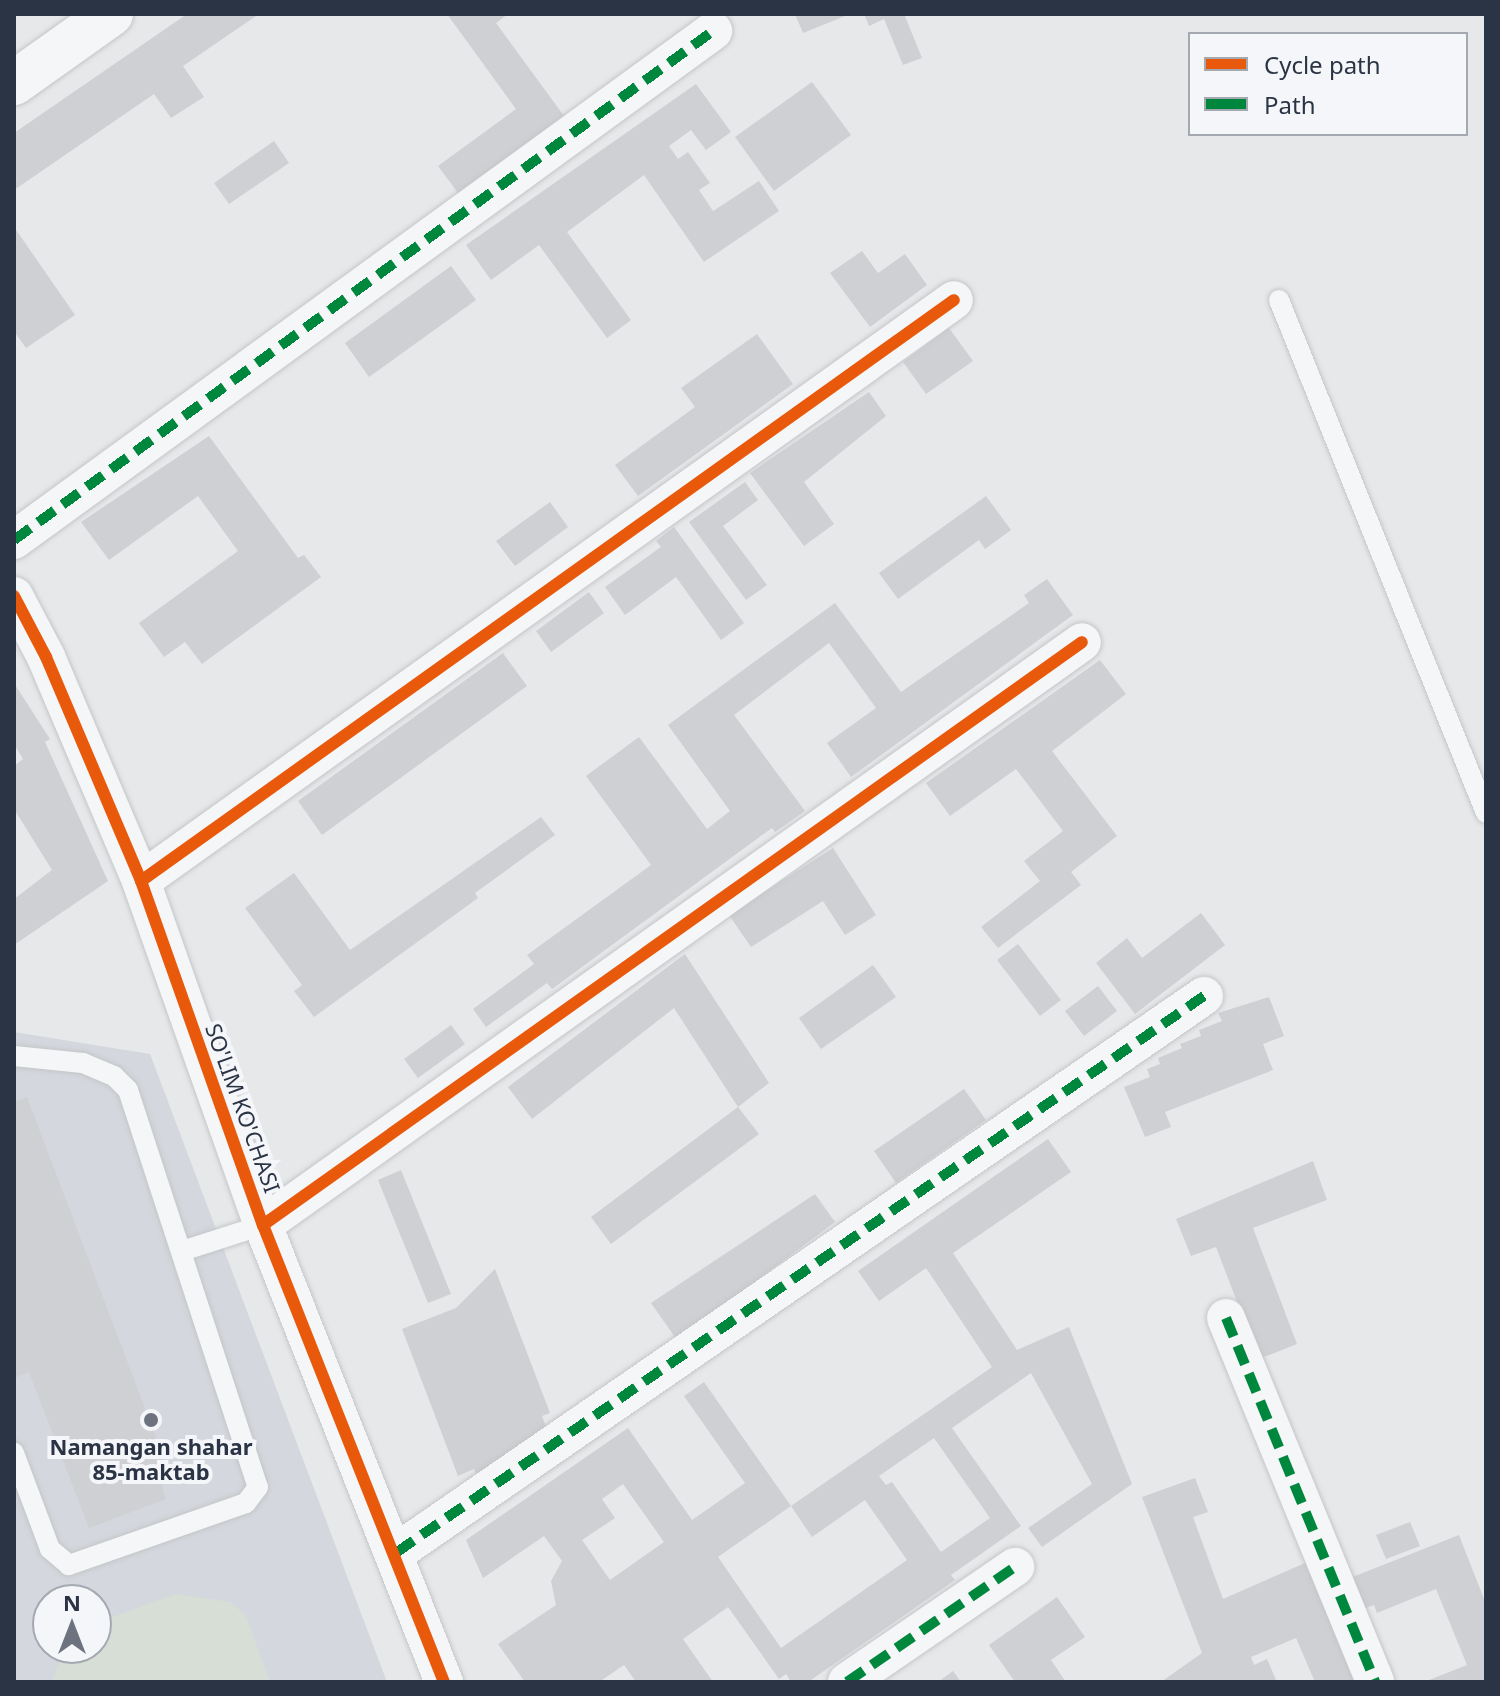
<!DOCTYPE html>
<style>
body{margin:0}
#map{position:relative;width:1500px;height:1696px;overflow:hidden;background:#e6e8ea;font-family:"Noto Sans",sans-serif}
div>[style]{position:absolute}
.built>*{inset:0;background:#d4d7dd}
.green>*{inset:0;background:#d6ded6}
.building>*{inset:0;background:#ced0d3}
.roads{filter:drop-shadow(0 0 2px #c4c6c8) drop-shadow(0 0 2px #c4c6c8)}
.service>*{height:20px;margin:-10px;padding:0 10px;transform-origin:10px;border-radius:10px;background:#f5f6f7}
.minor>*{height:38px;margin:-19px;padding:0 19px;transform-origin:19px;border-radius:19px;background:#f5f6f7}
.tertiary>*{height:44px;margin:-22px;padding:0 22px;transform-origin:22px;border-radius:22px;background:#f5f6f7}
.quiet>*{height:10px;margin-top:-5px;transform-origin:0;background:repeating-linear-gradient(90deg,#00873e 0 20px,transparent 0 30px)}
.cycleway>*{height:12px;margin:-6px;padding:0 6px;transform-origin:6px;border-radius:6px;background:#e8590c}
.dots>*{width:22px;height:22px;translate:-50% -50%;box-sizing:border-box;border:4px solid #f4f6f9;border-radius:50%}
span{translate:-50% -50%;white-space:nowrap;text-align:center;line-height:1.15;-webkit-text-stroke:8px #f4f6f9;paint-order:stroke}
.street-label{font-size:22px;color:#2b3445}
.poi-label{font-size:22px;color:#2b3445;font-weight:700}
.frame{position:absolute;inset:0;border:16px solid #2b3445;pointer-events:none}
.legend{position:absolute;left:1188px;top:32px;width:280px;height:104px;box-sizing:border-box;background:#f4f6f9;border:2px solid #a4a8b1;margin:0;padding:10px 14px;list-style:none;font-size:24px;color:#2b3445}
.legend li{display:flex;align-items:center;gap:16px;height:40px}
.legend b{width:40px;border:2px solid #a4a8b1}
.north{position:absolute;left:32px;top:1584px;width:80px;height:80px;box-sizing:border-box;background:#f4f6f9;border:2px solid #a4a8b1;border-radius:50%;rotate:0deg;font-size:22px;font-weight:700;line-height:32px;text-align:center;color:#2b3445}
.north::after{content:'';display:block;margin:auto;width:28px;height:36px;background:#6c737f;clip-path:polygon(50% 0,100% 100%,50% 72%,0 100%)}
</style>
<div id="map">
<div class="built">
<div style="clip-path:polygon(evenodd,14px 1032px,150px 1054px,387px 1682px,14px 1682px,14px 1032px,48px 1600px,96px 1600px,96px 1648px,48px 1648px,48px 1600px)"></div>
</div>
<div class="green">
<div style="clip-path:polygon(176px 1594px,231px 1602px,246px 1616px,270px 1682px,52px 1682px,64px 1648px,96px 1648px,96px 1623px)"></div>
</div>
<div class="building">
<div style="clip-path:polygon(187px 14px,259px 14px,183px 66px,204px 97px,171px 118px,154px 94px,14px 190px,14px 133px)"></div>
<div style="clip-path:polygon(447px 14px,508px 14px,496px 23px,567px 120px,461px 197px,438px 166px,516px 109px)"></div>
<div style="clip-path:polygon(795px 14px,850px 14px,803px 33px)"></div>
<div style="clip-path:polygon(864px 14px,904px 14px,922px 58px,903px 65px,884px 19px,869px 26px)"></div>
<div style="clip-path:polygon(812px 82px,851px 135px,774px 191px,735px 137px)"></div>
<div style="clip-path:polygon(696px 84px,731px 132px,706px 150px,691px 130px,669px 146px,678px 159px,688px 152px,710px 183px,699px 190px,713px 211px,759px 181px,779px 211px,704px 262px,644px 175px,567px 232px,631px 320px,607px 338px,539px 245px,491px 280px,466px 245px)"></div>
<div style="clip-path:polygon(274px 141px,289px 163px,229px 204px,214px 183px)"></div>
<div style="clip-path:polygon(14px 227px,75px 315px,26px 348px,14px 331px)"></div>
<div style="clip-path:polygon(862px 251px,878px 273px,905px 254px,927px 285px,870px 327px,830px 273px)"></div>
<div style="clip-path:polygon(451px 266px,476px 300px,369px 377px,345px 343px)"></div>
<div style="clip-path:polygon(949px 328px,973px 361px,926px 394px,903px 362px)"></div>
<div style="clip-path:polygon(757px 334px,793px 384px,638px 496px,615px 465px,695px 407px,681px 388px)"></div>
<div style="clip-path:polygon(869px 392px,886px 416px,804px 482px,834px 524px,804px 546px,750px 473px)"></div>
<div style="clip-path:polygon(209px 436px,298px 558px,304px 555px,321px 577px,202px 664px,185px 642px,164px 657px,139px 623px,238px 551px,198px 496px,109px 560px,81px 522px)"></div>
<div style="clip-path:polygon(745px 482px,758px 500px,723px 526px,767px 585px,746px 600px,689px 522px)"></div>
<div style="clip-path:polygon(986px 496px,1011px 530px,985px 549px,979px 540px,898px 599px,879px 573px)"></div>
<div style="clip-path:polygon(550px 502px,568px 527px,515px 566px,496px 541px)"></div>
<div style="clip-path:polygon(674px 527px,744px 623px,721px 640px,676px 577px,625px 615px,605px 587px,661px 547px,656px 541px)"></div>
<div style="clip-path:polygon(1047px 579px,1073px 615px,851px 777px,827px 743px,876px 708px,829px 643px,734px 715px,805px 811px,775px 832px,772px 828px,552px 989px,547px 983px,486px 1027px,473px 1009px,534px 964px,527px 955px,651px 865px,586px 776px,639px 737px,707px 829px,730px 811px,668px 725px,687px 711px,835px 603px,901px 692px,1029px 603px,1024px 595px)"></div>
<div style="clip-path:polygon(589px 592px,604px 613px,551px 652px,536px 631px)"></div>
<div style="clip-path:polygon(503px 653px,527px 686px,322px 835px,298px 801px)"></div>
<div style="clip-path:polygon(1100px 660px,1126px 694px,1052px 751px,1117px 836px,1071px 872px,1081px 885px,998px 948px,981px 927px,1040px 881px,1024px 861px,1063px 831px,1016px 769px,950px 816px,926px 783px)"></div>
<div style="clip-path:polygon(14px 683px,50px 739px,45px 742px,108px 881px,14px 945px,14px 899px,52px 870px,14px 809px,14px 766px,23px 759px,14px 744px)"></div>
<div style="clip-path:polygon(541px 817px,555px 835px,475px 893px,478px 898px,314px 1017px,294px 991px,302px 985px,245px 908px,294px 873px,350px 950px)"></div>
<div style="clip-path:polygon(833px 848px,876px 915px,845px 935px,823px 901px,751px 947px,729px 915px)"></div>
<div style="clip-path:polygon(1201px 913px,1225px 945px,1135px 1014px,1096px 963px,1127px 938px,1142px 958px)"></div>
<div style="clip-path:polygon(1018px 944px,1061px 1000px,1040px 1016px,997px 960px)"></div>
<div style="clip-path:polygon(685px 954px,769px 1083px,738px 1107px,759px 1134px,611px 1244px,591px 1217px,738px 1107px,674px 1008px,532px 1119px,508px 1087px)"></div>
<div style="clip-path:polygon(873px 965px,896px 997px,821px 1049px,799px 1018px)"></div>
<div style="clip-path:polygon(1098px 986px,1117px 1011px,1084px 1036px,1065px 1011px)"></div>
<div style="clip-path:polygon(1269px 997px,1284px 1036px,1263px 1044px,1273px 1070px,1165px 1112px,1171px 1127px,1145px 1137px,1124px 1087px,1150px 1077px,1147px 1069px,1160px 1064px,1158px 1058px,1182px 1048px,1180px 1044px,1201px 1036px,1199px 1030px,1222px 1021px,1218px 1013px)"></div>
<div style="clip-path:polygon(451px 1025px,465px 1044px,418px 1078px,404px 1059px)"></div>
<div style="clip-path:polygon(964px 1089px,986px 1120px,896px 1183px,874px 1151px)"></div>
<div style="clip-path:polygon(27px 1097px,171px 1477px,160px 1481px,166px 1499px,89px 1528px,29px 1372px,14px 1378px,14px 1102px)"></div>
<div style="clip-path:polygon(evenodd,1048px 1139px,1071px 1172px,953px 1253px,1017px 1350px,1069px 1327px,1132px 1484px,1042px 1547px,1028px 1528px,1092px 1484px,1031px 1373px,952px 1428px,1021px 1526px,951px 1575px,955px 1580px,808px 1682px,791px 1682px,786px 1674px,779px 1679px,728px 1607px,683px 1639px,713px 1682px,636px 1682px,624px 1665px,599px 1682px,525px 1682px,498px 1644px,556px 1605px,551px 1581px,562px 1561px,544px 1536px,483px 1578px,466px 1540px,628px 1428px,692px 1520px,745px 1483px,684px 1396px,704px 1382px,791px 1506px,718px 1557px,781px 1648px,907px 1560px,865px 1500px,812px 1537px,791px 1506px,992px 1367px,926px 1268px,879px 1301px,858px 1271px,1048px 1139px,934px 1438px,990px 1518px,941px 1552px,892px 1482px,886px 1485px,879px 1476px,934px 1438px,1048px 1139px,623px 1484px,664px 1542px,610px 1580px,582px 1540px,615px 1518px,602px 1499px,623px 1484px)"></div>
<div style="clip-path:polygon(1313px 1161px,1327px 1200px,1253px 1228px,1297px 1344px,1259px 1359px,1216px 1247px,1191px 1256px,1176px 1219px)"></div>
<div style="clip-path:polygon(401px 1170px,451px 1294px,428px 1303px,378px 1180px)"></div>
<div style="clip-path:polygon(815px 1194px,835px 1222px,677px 1340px,651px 1303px)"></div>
<div style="clip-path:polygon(495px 1269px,550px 1413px,542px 1416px,549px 1435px,479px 1481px,474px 1469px,458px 1476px,402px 1329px,456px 1308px)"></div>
<div style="clip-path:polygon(1195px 1478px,1208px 1512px,1193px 1517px,1223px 1599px,1305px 1563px,1356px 1682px,1315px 1682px,1296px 1638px,1251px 1657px,1254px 1665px,1267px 1659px,1277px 1682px,1161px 1682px,1202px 1653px,1142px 1497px)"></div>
<div style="clip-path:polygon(1410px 1522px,1420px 1546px,1386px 1559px,1376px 1535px)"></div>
<div style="clip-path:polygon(1459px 1535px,1486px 1604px,1486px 1682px,1424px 1682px,1467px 1665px,1436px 1589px,1377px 1613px,1374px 1605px,1363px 1609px,1350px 1578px)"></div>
<div style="clip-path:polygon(1057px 1597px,1085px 1637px,1051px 1660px,1066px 1682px,1015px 1682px,989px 1645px)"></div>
<div style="clip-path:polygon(953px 1671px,961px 1682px,938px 1682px)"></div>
</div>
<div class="roads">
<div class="service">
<div style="left:1279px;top:300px;width:553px;rotate:68.03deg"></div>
<div style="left:14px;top:1056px;width:69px;rotate:5.8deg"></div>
<div style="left:83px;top:1063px;width:34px;rotate:23deg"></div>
<div style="left:114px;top:1076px;width:20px;rotate:45deg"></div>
<div style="left:128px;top:1090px;width:418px;rotate:71.9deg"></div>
<div style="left:258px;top:1487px;width:20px;rotate:127deg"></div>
<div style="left:246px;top:1503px;width:188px;rotate:160.7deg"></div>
<div style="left:69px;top:1565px;width:25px;rotate:-140deg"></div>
<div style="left:50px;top:1549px;width:103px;rotate:-110.6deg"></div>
<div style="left:182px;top:1251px;width:85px;rotate:-17.8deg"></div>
</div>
<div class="minor">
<div style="left:14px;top:540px;width:865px;rotate:-36.06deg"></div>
<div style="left:14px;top:596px;width:69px;rotate:62.3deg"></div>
<div style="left:46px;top:657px;width:243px;rotate:67deg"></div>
<div style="left:141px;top:881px;width:365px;rotate:70.5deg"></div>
<div style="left:263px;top:1225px;width:492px;rotate:68.4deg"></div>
<div style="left:141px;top:881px;width:999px;rotate:-35.55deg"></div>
<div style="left:263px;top:1225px;width:1005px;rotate:-35.44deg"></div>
<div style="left:1226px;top:1318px;width:393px;rotate:67.7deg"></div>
<div style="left:397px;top:1552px;width:980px;rotate:-34.57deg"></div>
<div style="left:847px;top:1682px;width:204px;rotate:-34.4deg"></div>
</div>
<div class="tertiary">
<div style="left:14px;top:83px;width:119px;rotate:-35.4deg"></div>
</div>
</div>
<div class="quiet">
<div style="left:14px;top:540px;width:865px;rotate:-36.06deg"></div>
<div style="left:1226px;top:1318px;width:393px;rotate:67.7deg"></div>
<div style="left:397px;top:1552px;width:980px;rotate:-34.57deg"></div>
<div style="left:847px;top:1682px;width:204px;rotate:-34.4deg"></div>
</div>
<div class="cycleway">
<div style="left:14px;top:596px;width:69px;rotate:62.3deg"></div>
<div style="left:46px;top:657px;width:243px;rotate:67deg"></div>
<div style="left:141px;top:881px;width:365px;rotate:70.5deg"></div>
<div style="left:263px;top:1225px;width:492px;rotate:68.4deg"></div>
<div style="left:141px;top:881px;width:999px;rotate:-35.55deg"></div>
<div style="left:263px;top:1225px;width:1005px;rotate:-35.44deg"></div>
</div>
<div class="dots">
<div style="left:151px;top:1420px;background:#6c737f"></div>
</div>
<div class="street-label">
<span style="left:243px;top:1108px;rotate:70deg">SO'LIM KO'CHASI</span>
</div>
<div class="poi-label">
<span style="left:151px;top:1459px">Namangan shahar<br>85-maktab</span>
</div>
<div class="frame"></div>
<ul class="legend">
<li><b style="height:10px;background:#e8590c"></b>Cycle path</li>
<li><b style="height:10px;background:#00873e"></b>Path</li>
</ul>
<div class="north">N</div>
</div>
